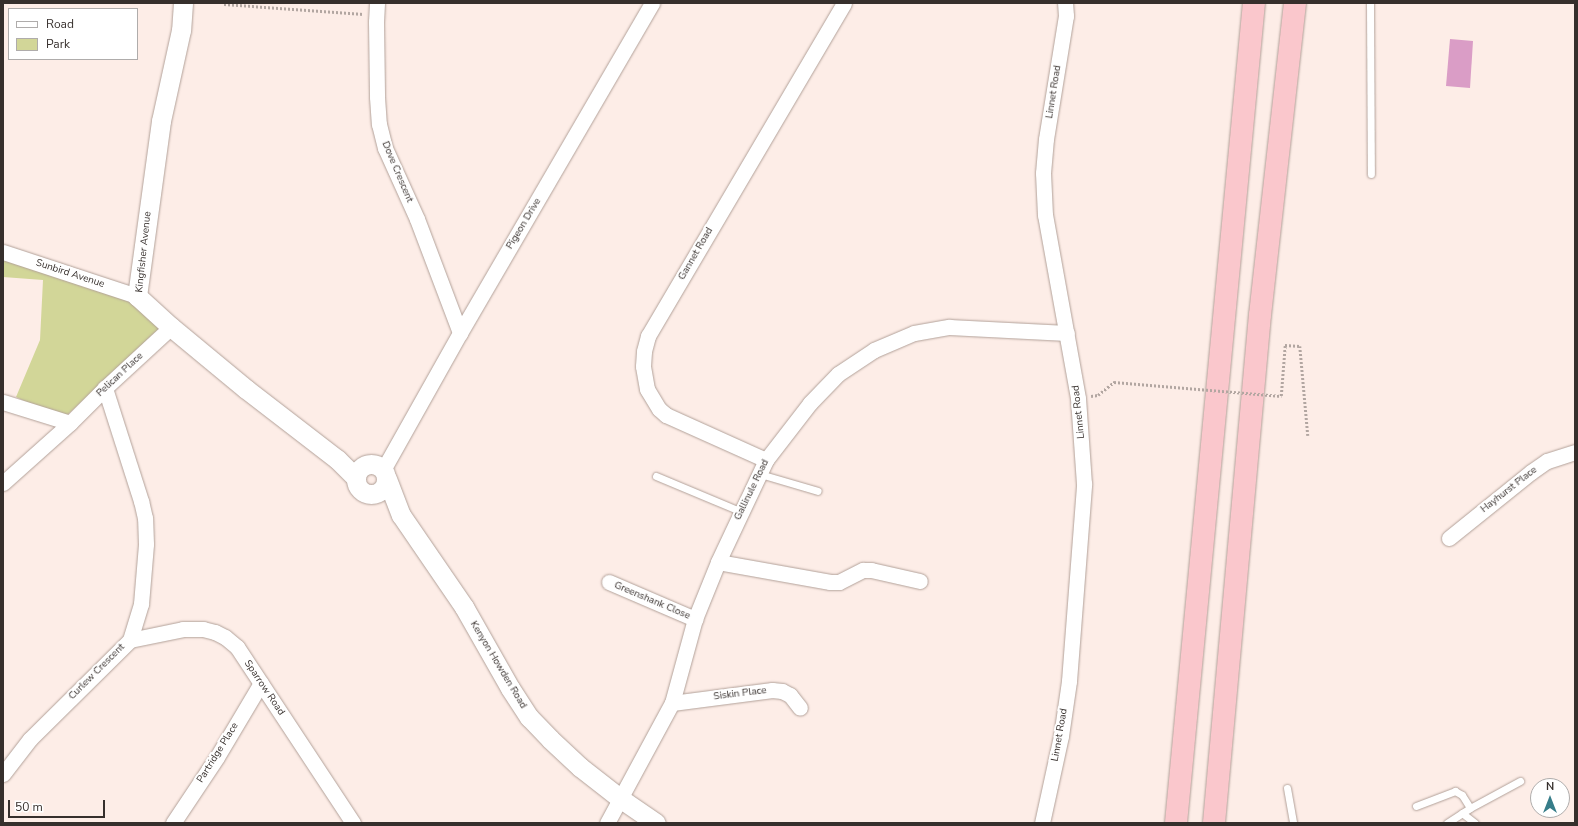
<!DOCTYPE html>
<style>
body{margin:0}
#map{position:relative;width:1578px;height:826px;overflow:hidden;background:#fdede7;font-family:"Nunito Sans",sans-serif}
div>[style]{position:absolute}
.green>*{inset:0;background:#d2d698}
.water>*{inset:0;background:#da9dc6}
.path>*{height:2.5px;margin-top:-1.25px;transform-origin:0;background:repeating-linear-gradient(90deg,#b2a6a1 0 2px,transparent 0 4px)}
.roads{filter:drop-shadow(0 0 1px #b2a199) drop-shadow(0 0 1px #b2a199)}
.service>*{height:7px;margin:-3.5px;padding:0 3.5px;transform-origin:3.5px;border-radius:3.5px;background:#fff}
.minor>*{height:15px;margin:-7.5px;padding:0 7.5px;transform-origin:7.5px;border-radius:7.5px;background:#fff}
.tertiary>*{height:19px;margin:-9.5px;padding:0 9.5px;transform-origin:9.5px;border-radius:9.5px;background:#fff}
.tertiary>.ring{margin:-9.5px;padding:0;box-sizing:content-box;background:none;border:19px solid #fff;border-radius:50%}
.motorway>*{height:22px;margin:-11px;padding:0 11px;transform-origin:11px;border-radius:11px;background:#fac7cc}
.path-bridge>*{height:2.5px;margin-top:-1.25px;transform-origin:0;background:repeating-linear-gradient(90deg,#b2a6a1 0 2px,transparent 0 4px)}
span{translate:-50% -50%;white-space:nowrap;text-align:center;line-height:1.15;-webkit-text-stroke:4px #fff;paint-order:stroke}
.street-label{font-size:10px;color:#362f2c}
.frame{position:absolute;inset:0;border:4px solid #362f2c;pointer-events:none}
.legend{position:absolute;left:8px;top:8px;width:130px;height:52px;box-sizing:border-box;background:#fff;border:1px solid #afacab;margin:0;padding:5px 7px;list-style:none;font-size:12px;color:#362f2c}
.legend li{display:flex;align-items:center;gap:8px;height:20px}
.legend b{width:20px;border:1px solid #afacab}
.north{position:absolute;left:1530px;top:778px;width:40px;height:40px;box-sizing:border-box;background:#fff;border:1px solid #afacab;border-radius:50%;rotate:0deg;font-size:11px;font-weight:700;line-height:16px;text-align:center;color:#362f2c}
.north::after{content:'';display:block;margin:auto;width:14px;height:18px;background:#377d89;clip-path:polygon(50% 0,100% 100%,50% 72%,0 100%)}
.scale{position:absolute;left:8px;top:800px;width:97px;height:18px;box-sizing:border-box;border:2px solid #362f2c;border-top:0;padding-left:5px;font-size:12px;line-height:14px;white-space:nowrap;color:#362f2c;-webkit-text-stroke:3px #fff;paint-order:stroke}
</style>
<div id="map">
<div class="green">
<div style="clip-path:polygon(3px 259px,130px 292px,164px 324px,62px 420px,16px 397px,40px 340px,43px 280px,3px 277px)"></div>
</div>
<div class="water">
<div style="clip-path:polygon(1450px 39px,1473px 41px,1470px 88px,1446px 86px)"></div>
</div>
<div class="path">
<div style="left:224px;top:4px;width:140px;rotate:4.1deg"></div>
<div style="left:1091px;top:396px;width:7px;rotate:-8deg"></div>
<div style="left:1098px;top:395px;width:21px;rotate:-39deg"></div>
<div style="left:1281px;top:396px;width:51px;rotate:-85.5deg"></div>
<div style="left:1285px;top:345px;width:15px;rotate:4deg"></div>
<div style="left:1300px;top:346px;width:90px;rotate:84.9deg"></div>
</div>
<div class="roads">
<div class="service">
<div style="left:1370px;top:3px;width:171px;rotate:89.7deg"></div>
<div style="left:760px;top:474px;width:60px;rotate:16.3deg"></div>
<div style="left:656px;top:476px;width:93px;rotate:22.7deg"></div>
<div style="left:1287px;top:788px;width:36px;rotate:80deg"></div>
<div style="left:1416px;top:806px;width:42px;rotate:-21deg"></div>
<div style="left:1455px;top:791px;width:8px;rotate:30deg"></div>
<div style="left:1462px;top:795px;width:15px;rotate:58deg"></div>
<div style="left:1462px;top:813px;width:16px;rotate:38deg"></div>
<div style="left:1447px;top:823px;width:27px;rotate:-33deg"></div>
<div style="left:1470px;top:808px;width:57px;rotate:-28.4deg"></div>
</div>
<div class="minor">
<div style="left:377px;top:3px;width:19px;rotate:93deg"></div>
<div style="left:376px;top:22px;width:75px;rotate:89.2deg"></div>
<div style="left:377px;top:97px;width:27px;rotate:86deg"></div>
<div style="left:379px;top:124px;width:25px;rotate:76deg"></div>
<div style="left:385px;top:148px;width:78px;rotate:65.7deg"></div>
<div style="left:417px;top:219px;width:122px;rotate:69.3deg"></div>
<div style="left:3px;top:252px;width:141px;rotate:18.2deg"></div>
<div style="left:3px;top:402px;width:70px;rotate:17.4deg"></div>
<div style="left:766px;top:460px;width:110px;rotate:-155.8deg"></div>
<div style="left:666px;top:415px;width:9px;rotate:-139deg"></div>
<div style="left:659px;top:409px;width:23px;rotate:-121deg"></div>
<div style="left:647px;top:389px;width:23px;rotate:-100deg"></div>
<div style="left:643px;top:366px;width:15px;rotate:-86deg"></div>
<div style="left:644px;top:351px;width:16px;rotate:-75deg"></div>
<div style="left:648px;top:336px;width:386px;rotate:-59.5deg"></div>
<div style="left:383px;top:470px;width:157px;rotate:-60.7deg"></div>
<div style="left:460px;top:333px;width:382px;rotate:-59.8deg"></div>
<div style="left:3px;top:483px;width:90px;rotate:-41.8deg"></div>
<div style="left:70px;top:423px;width:49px;rotate:-45deg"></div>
<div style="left:105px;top:388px;width:90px;rotate:-42.7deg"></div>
<div style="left:1449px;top:538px;width:105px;rotate:-38.8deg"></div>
<div style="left:1531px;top:472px;width:19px;rotate:-35deg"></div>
<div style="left:1547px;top:461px;width:29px;rotate:-18deg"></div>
<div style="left:718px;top:562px;width:114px;rotate:10.1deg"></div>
<div style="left:830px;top:582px;width:9px"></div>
<div style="left:839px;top:582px;width:27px;rotate:-27deg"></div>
<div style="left:863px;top:570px;width:8px"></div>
<div style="left:871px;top:570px;width:50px;rotate:12.7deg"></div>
<div style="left:609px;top:582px;width:94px;rotate:23.3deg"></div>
<div style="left:130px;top:640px;width:54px;rotate:-11.7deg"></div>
<div style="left:183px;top:629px;width:20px"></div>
<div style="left:203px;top:629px;width:12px;rotate:14deg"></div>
<div style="left:215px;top:632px;width:11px;rotate:27deg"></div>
<div style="left:225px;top:637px;width:16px;rotate:40deg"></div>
<div style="left:237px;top:647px;width:211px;rotate:56.6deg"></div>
<div style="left:672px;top:703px;width:101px;rotate:-7.4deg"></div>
<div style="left:772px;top:690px;width:10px;rotate:6deg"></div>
<div style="left:782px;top:691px;width:9px;rotate:27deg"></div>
<div style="left:790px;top:695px;width:16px;rotate:52deg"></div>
<div style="left:3px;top:774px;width:44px;rotate:-52.4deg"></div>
<div style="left:30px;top:739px;width:141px;rotate:-44.7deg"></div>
<div style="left:130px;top:640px;width:38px;rotate:-73deg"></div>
<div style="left:141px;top:604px;width:60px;rotate:-85.2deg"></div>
<div style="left:146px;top:544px;width:26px;rotate:-92deg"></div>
<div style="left:145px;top:518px;width:17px;rotate:-103deg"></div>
<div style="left:141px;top:501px;width:119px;rotate:-107.7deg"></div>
<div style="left:173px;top:823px;width:79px;rotate:-56.3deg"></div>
<div style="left:217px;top:757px;width:86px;rotate:-59.3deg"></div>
<div style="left:607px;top:823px;width:136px;rotate:-61.6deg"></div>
<div style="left:672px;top:703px;width:87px;rotate:-74.7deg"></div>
<div style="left:695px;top:619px;width:61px;rotate:-68deg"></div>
<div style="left:718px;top:562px;width:113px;rotate:-64.8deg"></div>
<div style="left:766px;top:460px;width:72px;rotate:-52.3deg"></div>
<div style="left:810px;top:403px;width:40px;rotate:-46deg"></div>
<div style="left:838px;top:374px;width:43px;rotate:-33.7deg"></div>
<div style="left:874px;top:350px;width:43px;rotate:-23deg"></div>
<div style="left:914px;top:333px;width:36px;rotate:-10deg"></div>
<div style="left:949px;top:327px;width:118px;rotate:2.9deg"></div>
<div style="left:1042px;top:823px;width:89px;rotate:-77.7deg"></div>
<div style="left:1061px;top:736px;width:56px;rotate:-81.7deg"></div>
<div style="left:1069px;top:681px;width:198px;rotate:-85.6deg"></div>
<div style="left:1084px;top:484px;width:86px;rotate:-94deg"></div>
<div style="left:1078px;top:398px;width:186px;rotate:-100.2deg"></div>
<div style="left:1045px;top:215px;width:42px;rotate:-92.7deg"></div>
<div style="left:1043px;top:173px;width:34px;rotate:-85deg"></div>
<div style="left:1046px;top:139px;width:125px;rotate:-80.8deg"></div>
<div style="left:1066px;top:16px;width:13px;rotate:-94deg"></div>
</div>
<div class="tertiary">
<div style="left:183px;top:3px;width:27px;rotate:94deg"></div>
<div style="left:181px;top:30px;width:93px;rotate:102.4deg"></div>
<div style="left:161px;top:121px;width:177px;rotate:97.8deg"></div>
<div style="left:137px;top:296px;width:46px;rotate:42.4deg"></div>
<div style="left:171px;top:327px;width:97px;rotate:39.6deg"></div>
<div style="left:246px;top:389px;width:115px;rotate:37.6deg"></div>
<div style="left:337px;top:459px;width:27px;rotate:45deg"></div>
<div class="ring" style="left:356px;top:464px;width:11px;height:11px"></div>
<div style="left:387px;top:479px;width:39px;rotate:69deg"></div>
<div style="left:401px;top:515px;width:112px;rotate:55.6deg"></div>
<div style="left:464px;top:607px;width:93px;rotate:60.4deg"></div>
<div style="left:510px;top:688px;width:35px;rotate:57deg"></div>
<div style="left:529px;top:717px;width:30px;rotate:46deg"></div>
<div style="left:550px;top:739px;width:41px;rotate:43deg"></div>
<div style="left:580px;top:767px;width:52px;rotate:38deg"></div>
<div style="left:621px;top:799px;width:42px;rotate:34.4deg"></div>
</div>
<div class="motorway">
<div style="left:1176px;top:823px;width:824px;rotate:-84.57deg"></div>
<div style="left:1214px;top:823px;width:510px;rotate:-84.83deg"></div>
<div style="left:1260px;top:315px;width:314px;rotate:-83.6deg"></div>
</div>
</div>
<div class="path-bridge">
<div style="left:1114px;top:382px;width:168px;rotate:4.8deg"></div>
</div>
<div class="street-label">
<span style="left:1054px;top:92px;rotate:-81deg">Linnet Road</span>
<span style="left:397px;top:172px;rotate:67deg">Dove Crescent</span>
<span style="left:524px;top:224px;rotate:-59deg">Pigeon Drive</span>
<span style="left:144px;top:252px;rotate:-84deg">Kingfisher Avenue</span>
<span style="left:696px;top:254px;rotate:-60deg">Gannet Road</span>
<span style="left:70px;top:274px;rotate:18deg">Sunbird Avenue</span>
<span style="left:120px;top:375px;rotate:-43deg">Pelican Place</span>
<span style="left:1079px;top:412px;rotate:-96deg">Linnet Road</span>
<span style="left:752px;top:490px;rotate:-64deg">Gallinule Road</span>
<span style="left:1509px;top:490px;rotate:-38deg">Hayhurst Place</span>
<span style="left:652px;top:601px;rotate:23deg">Greenshank Close</span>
<span style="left:498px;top:665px;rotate:59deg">Kenyon Howden Road</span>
<span style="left:97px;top:672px;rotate:-45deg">Curlew Crescent</span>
<span style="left:264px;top:688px;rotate:56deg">Sparrow Road</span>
<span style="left:740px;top:694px;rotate:-7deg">Siskin Place</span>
<span style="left:1060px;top:735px;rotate:-80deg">Linnet Road</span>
<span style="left:218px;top:753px;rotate:-58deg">Partridge Place</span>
</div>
<div class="frame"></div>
<ul class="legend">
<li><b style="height:5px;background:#fff"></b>Road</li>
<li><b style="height:11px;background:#d2d698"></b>Park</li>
</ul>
<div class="north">N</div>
<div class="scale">50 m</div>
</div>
